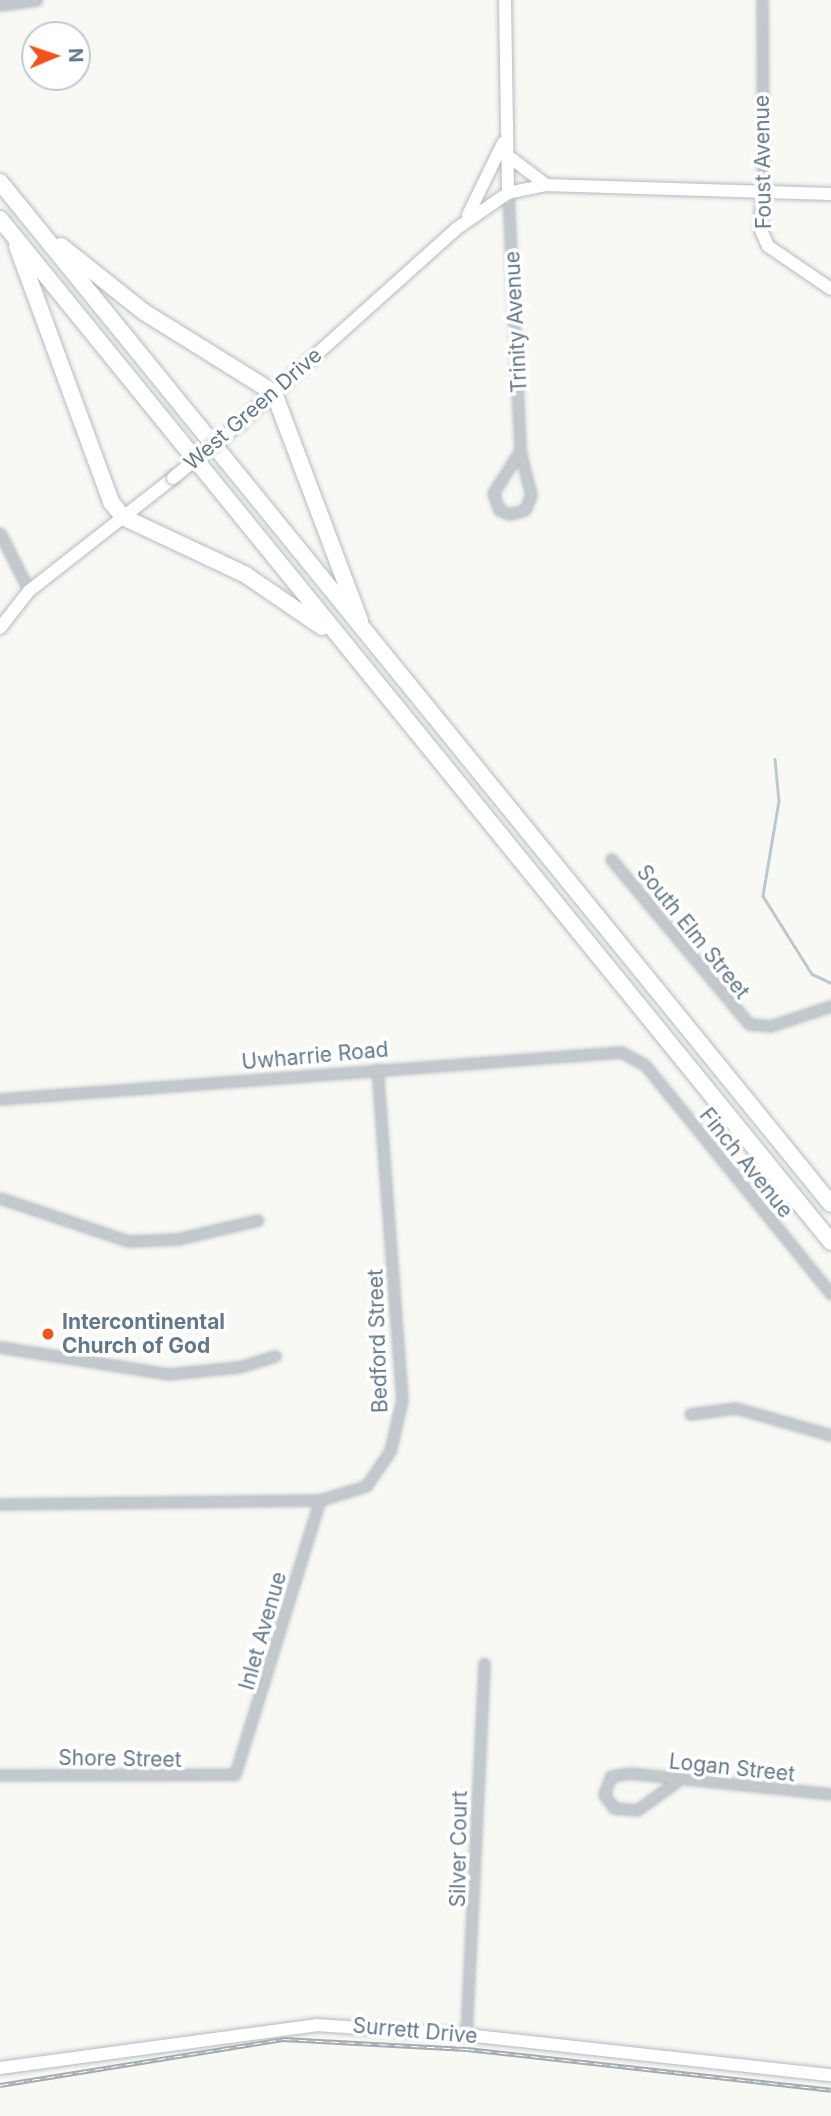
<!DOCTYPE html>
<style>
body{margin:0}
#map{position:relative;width:831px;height:2116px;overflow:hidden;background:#f8f9f5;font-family:Inter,sans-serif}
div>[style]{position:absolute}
.stream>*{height:2.5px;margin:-1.25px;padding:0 1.25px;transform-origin:1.25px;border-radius:1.25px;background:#bcc8ce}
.roads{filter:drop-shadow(0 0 2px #b5bbc1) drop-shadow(0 0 2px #b5bbc1)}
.street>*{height:9px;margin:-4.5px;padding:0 4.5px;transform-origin:4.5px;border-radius:4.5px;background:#c3c8cc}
.secondary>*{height:12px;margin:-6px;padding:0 6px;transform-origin:6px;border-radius:6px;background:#fff}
.highway>*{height:16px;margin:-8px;padding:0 8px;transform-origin:8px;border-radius:8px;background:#fff}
.rail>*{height:5px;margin-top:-2.5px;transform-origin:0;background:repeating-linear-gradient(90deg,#fff 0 8px,#a4abb1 0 16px);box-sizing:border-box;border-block:2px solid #a4abb1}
.bridges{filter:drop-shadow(0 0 2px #b5bbc1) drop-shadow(0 0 2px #b5bbc1)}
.secondary-bridge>*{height:12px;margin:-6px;padding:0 6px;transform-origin:6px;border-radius:6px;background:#fff}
.dots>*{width:19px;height:19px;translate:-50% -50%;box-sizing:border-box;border:4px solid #fff;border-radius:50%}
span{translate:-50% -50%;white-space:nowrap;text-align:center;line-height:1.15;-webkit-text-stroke:7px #fff;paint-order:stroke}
.street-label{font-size:21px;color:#657889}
.poi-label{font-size:21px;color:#657889;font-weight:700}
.left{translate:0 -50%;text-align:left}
.north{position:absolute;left:21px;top:21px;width:70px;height:70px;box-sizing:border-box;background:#fff;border:2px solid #c1c9d0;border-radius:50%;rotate:88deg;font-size:19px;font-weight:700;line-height:28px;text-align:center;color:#657889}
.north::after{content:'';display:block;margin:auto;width:24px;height:32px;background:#f1531d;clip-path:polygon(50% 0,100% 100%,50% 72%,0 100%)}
</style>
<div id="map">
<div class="stream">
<div style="left:775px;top:759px;width:42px;rotate:84.6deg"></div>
<div style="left:779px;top:801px;width:96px;rotate:99.6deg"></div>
<div style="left:763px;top:896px;width:92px;rotate:57.9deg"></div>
<div style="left:812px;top:974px;width:21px;rotate:25deg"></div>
</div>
<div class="roads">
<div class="street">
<div style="left:762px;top:0;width:195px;rotate:89.7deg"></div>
<div style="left:0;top:5px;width:37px;rotate:-8deg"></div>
<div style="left:508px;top:193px;width:258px;rotate:87.3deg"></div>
<div style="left:520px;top:451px;width:45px;rotate:76deg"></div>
<div style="left:531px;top:495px;width:16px;rotate:112deg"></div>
<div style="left:525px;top:510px;width:16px;rotate:166deg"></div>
<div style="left:509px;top:514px;width:11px;rotate:-158deg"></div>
<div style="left:499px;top:510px;width:18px;rotate:-109deg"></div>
<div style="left:493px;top:493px;width:50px;rotate:-57.3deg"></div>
<div style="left:0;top:533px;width:65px;rotate:63.4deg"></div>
<div style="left:611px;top:859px;width:215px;rotate:50.1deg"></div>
<div style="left:749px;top:1024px;width:21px;rotate:5deg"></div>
<div style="left:770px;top:1026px;width:64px;rotate:-18.2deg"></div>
<div style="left:0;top:1099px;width:623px;rotate:-4.33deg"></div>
<div style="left:621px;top:1052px;width:27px;rotate:28deg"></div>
<div style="left:645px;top:1065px;width:295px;rotate:50.9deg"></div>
<div style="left:0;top:1198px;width:135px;rotate:18.6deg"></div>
<div style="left:128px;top:1241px;width:49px;rotate:-2.3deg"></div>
<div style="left:177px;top:1239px;width:83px;rotate:-13.2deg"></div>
<div style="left:0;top:1347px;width:170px;rotate:9.1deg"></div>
<div style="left:168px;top:1374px;width:71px;rotate:-5.6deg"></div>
<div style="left:239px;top:1367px;width:38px;rotate:-17deg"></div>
<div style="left:690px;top:1414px;width:46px;rotate:-7.4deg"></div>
<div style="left:736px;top:1408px;width:99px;rotate:15.9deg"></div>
<div style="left:0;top:1504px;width:320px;rotate:-0.7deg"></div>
<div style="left:320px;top:1500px;width:48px;rotate:-16.9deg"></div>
<div style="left:366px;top:1486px;width:42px;rotate:-55.6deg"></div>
<div style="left:390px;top:1451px;width:52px;rotate:-76.8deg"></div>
<div style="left:402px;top:1400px;width:332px;rotate:-94.3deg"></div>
<div style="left:0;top:1775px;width:235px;rotate:-0.2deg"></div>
<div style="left:235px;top:1774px;width:287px;rotate:-72.8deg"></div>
<div style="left:676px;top:1782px;width:48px;rotate:144.3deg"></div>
<div style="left:637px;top:1810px;width:23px;rotate:-175deg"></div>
<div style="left:614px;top:1808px;width:17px;rotate:-126deg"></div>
<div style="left:604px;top:1794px;width:19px;rotate:-69deg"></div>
<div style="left:611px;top:1776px;width:18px;rotate:-9deg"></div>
<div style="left:629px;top:1773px;width:203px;rotate:5.9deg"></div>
<div style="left:466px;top:2035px;width:372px;rotate:-87.2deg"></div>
</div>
<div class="secondary">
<div style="left:505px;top:0;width:193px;rotate:89.1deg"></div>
<div style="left:512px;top:159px;width:41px;rotate:37.1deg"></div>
<div style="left:763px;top:195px;width:33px;rotate:95deg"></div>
<div style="left:760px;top:228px;width:20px;rotate:66deg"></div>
<div style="left:768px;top:246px;width:76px;rotate:34.3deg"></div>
<div style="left:468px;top:215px;width:80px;rotate:-64.1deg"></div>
<div style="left:240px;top:423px;width:290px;rotate:-41.9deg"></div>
<div style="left:456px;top:229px;width:63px;rotate:-34.7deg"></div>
<div style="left:508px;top:193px;width:38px;rotate:-12deg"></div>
<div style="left:545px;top:185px;width:286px;rotate:1.8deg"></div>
<div style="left:0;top:628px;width:47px;rotate:-51.9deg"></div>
<div style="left:29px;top:591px;width:183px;rotate:-38.1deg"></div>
<div style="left:0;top:2068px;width:319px;rotate:-7.7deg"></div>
<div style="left:316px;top:2025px;width:150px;rotate:3.8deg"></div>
<div style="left:466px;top:2035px;width:367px;rotate:6.3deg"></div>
</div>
<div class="highway">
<div style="left:0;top:182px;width:1317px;rotate:50.89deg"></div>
<div style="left:0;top:219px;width:1318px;rotate:50.91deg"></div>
<div style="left:17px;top:246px;width:273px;rotate:69.8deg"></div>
<div style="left:111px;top:502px;width:19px;rotate:51deg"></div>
<div style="left:123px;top:517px;width:136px;rotate:25.2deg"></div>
<div style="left:246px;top:575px;width:92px;rotate:34.4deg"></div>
<div style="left:61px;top:246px;width:106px;rotate:38.5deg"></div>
<div style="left:144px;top:312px;width:153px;rotate:31.9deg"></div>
<div style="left:274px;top:393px;width:243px;rotate:69.3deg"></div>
</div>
</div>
<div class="rail">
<div style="left:0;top:2085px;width:287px;rotate:-9.2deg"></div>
<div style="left:283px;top:2039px;width:184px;rotate:3.1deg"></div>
<div style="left:467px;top:2049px;width:366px;rotate:6.4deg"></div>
</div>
<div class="bridges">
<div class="secondary-bridge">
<div style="left:173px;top:478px;width:87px;rotate:-39.4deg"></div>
</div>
</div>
<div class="dots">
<div style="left:48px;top:1334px;background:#f1531d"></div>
</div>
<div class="street-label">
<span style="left:763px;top:162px;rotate:-91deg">Foust Avenue</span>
<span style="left:516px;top:322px;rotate:-93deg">Trinity Avenue</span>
<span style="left:253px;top:409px;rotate:-41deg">West Green Drive</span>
<span style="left:693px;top:932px;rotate:51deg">South Elm Street</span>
<span style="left:315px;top:1056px;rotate:-5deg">Uwharrie Road</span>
<span style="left:746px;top:1163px;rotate:51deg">Finch Avenue</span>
<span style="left:378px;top:1341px;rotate:-92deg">Bedford Street</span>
<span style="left:263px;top:1631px;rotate:-74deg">Inlet Avenue</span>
<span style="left:120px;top:1759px;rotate:1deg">Shore Street</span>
<span style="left:732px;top:1768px;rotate:6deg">Logan Street</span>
<span style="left:459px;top:1849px;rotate:-89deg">Silver Court</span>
<span style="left:415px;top:2031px;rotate:5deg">Surrett Drive</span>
</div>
<div class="poi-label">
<span class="left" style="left:62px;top:1334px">Intercontinental<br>Church of God</span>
</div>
<div class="north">N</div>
</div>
